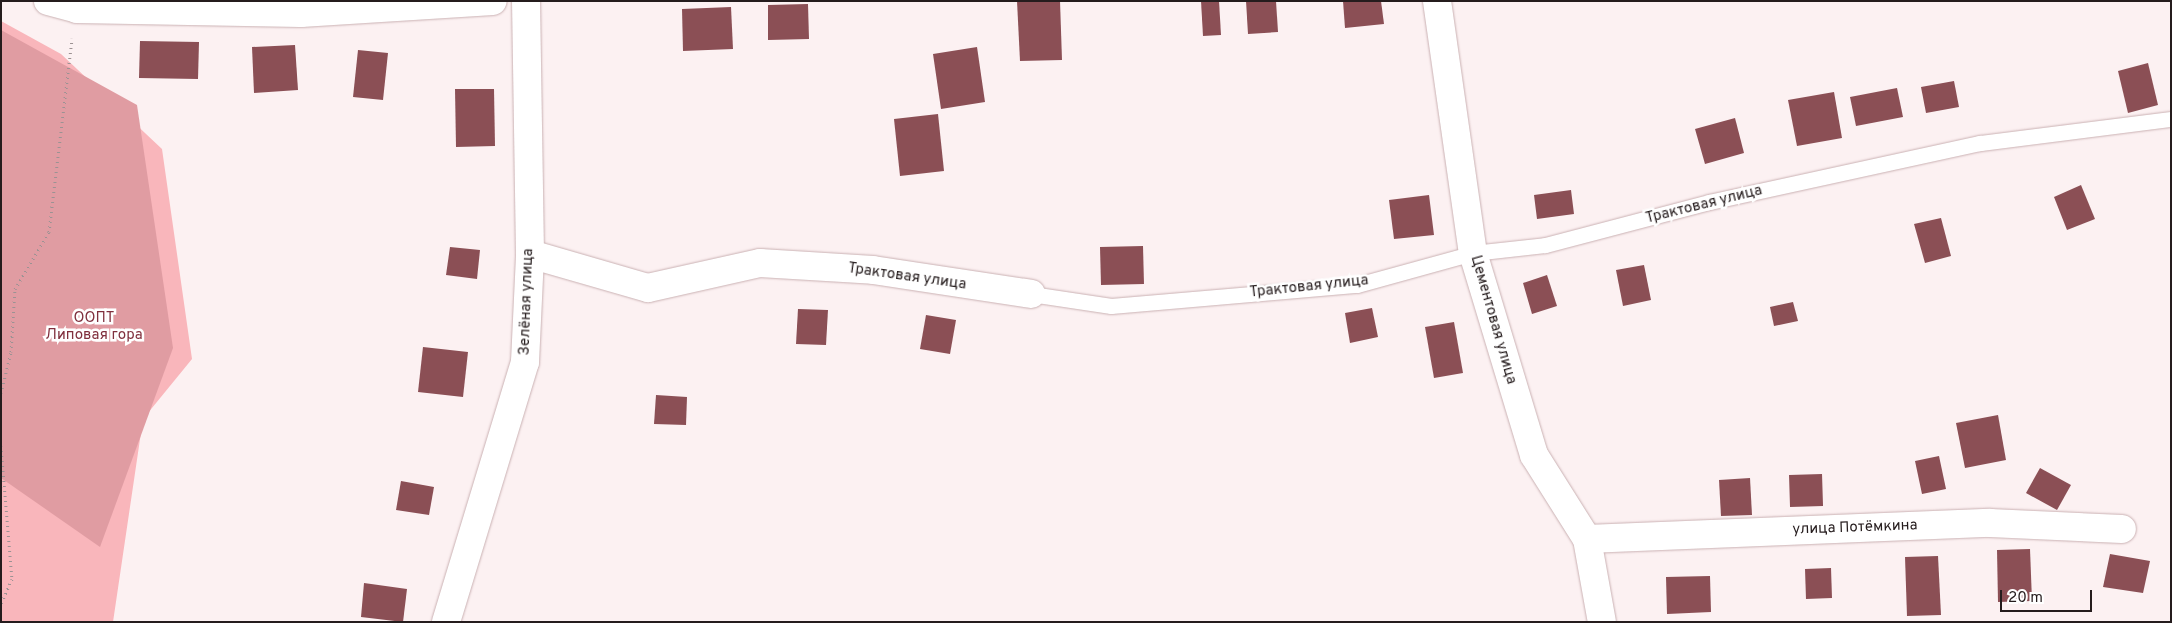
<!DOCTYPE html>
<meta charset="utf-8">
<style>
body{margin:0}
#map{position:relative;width:2172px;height:623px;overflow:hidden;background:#fcf1f2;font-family:Overpass,sans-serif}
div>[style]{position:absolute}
.green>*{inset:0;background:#f9b6bb}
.forest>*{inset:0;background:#e09ca2}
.building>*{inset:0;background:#8b4f55}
.path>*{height:3px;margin-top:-1.5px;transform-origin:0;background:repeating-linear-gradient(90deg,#9c9293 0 1px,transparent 0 5px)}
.roads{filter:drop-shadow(0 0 1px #cab1b3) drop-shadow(0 0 1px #cab1b3)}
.lane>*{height:15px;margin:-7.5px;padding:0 7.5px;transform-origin:7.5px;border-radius:7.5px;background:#fff}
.street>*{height:28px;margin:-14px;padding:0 14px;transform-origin:14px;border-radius:14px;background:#fff}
span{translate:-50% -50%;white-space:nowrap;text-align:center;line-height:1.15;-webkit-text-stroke:5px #fff;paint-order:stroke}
.street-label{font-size:15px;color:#251c1d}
.park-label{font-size:15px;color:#802f3d}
.frame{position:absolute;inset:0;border:2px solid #251c1d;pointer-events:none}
.scale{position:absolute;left:2000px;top:590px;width:92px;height:22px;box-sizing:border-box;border:2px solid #251c1d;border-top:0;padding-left:6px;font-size:15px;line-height:18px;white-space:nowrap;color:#251c1d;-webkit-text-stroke:4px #fff;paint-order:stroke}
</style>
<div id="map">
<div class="green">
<div style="clip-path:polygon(1px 21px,61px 54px,162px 149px,192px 359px,143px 419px,113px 622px,1px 622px)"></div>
</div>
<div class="forest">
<div style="clip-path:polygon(1px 30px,137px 105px,173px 348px,100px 547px,1px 478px)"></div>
</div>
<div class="building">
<div style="clip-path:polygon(1017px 1px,1060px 1px,1062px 60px,1020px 61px)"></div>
<div style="clip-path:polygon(1201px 1px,1219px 1px,1221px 35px,1203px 36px)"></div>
<div style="clip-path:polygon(1246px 1px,1276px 1px,1278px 32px,1248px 34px)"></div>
<div style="clip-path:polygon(1343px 1px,1381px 1px,1384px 24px,1345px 28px)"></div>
<div style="clip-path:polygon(808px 4px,809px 39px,768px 40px,768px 5px)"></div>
<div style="clip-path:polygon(731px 7px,733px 49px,683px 51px,682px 9px)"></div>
<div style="clip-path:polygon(140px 41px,199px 42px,198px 79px,139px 78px)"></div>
<div style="clip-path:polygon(295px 45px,298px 90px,254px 93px,252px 47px)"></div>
<div style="clip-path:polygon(977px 47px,985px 102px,941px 109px,933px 54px)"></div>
<div style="clip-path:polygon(358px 50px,388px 53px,383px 100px,353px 97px)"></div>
<div style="clip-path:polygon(2148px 63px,2158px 105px,2128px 113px,2118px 71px)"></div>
<div style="clip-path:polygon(1954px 81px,1959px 107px,1926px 113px,1921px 87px)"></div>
<div style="clip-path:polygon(1897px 88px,1903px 117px,1856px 126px,1850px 97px)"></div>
<div style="clip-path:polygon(455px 89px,494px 89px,495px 146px,456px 147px)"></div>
<div style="clip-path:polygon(1834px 92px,1842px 138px,1797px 146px,1788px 100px)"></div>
<div style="clip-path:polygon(938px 114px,944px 171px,900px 176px,894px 119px)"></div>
<div style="clip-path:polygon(1735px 118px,1744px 153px,1705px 164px,1695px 129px)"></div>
<div style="clip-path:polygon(2081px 185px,2095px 219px,2067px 230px,2054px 197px)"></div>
<div style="clip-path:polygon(1571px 190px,1574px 214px,1537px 219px,1534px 195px)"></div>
<div style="clip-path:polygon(1429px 195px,1434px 235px,1394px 239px,1389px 200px)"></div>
<div style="clip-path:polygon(1941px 218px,1951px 256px,1925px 263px,1914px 224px)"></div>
<div style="clip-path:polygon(1143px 246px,1144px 284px,1101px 285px,1100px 247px)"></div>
<div style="clip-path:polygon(450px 247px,480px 250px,477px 279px,446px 275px)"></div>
<div style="clip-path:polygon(1644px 265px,1651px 300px,1623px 306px,1616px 270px)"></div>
<div style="clip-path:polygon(1547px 275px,1557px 306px,1532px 314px,1523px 283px)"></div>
<div style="clip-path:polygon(1793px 302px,1798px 321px,1774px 326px,1770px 307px)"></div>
<div style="clip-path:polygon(1372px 308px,1378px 337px,1350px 343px,1345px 313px)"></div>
<div style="clip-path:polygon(798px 309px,828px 310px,826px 345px,796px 344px)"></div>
<div style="clip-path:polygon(926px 315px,956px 320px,950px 354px,920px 349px)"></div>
<div style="clip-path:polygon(1454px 322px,1463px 373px,1434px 378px,1425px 327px)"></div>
<div style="clip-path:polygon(423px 347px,468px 352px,463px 397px,418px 392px)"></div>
<div style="clip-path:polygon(656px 395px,687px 397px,686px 425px,654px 424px)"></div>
<div style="clip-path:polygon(1998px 415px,2006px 460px,1965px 468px,1956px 423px)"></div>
<div style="clip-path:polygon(1939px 456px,1946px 489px,1922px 494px,1915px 461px)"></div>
<div style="clip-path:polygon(2040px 468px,2071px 485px,2057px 510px,2026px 493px)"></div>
<div style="clip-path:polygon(1822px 474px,1823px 506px,1790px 507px,1789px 475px)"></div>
<div style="clip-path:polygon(1750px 478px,1752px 515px,1721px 516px,1719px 480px)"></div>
<div style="clip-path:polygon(401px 481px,434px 487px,429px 515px,396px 510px)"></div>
<div style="clip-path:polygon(2030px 549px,2032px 601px,1998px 602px,1997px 550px)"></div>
<div style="clip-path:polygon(2110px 554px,2150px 561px,2143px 593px,2103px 587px)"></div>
<div style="clip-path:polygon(1938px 556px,1941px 615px,1907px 616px,1905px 557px)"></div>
<div style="clip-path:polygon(1831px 568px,1832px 598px,1806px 599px,1805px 569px)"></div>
<div style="clip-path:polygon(1710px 576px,1711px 612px,1667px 614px,1666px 577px)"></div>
<div style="clip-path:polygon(364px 583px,407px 589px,403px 622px,361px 617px)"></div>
</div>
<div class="path">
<div style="left:1px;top:393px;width:42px;rotate:-76.3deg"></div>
<div style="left:11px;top:352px;width:63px;rotate:-86.4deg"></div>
<div style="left:15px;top:289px;width:66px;rotate:-59.2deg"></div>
<div style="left:49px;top:232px;width:195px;rotate:-83.2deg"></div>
<div style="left:1px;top:446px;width:133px;rotate:85.3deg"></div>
<div style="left:12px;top:579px;width:27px;rotate:114deg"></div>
</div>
<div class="roads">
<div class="lane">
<div style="left:1031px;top:294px;width:81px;rotate:8.5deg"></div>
<div style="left:1111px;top:306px;width:247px;rotate:-4.9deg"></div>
<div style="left:1357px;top:285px;width:120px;rotate:-15.4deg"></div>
<div style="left:1473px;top:253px;width:72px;rotate:-6.3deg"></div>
<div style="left:1545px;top:245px;width:170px;rotate:-14.7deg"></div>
<div style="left:1709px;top:202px;width:277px;rotate:-12.3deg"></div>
<div style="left:1980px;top:143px;width:193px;rotate:-7.2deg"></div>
</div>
<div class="street">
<div style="left:48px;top:1px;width:30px;rotate:15deg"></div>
<div style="left:77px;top:9px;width:224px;rotate:1deg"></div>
<div style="left:301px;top:13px;width:192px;rotate:-3.6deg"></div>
<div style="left:1437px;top:1px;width:255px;rotate:81.9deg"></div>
<div style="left:1473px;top:253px;width:211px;rotate:73.2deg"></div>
<div style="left:1534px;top:455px;width:99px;rotate:57.8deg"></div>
<div style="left:1587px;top:539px;width:84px;rotate:79.8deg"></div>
<div style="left:530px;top:254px;width:123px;rotate:16.1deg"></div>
<div style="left:648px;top:288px;width:115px;rotate:-12.6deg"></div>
<div style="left:760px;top:263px;width:113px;rotate:3.5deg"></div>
<div style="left:873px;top:270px;width:160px;rotate:8.6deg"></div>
<div style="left:1587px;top:539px;width:403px;rotate:-2.3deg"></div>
<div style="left:1990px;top:523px;width:132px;rotate:2.6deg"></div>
<div style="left:446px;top:622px;width:272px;rotate:-73.1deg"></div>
<div style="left:525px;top:362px;width:108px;rotate:-87.3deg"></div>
<div style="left:530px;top:254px;width:253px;rotate:-90.9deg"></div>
</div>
</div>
<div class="street-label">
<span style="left:1704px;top:205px;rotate:-14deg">Трактовая улица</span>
<span style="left:907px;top:277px;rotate:8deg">Трактовая улица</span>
<span style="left:1309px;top:287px;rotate:-6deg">Трактовая улица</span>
<span style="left:527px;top:302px;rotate:-88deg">Зелёная улица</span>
<span style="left:1493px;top:320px;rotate:74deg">Цементовая улица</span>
<span style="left:1855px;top:528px;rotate:-2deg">улица Потёмкина</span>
</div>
<div class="park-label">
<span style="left:94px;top:327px">ООПТ<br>Липовая гора</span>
</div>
<div class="frame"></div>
<div class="scale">20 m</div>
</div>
